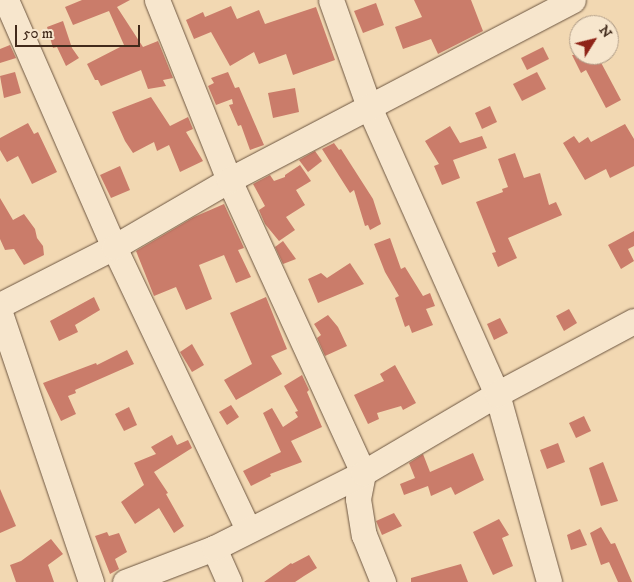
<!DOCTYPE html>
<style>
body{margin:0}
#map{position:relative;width:634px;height:582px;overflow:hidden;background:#f2d8b2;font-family:"IM FELL DW Pica",serif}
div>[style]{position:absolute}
.building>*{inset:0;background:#ca7c6a}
.roads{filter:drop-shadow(0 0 1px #6d5641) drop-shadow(0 0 1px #6d5641)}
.minor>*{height:25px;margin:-12.5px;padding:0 12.5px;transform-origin:12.5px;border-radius:12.5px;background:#f7e6cd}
span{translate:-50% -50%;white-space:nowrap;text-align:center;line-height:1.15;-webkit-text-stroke:4.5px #f7e6cd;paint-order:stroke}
.north{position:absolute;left:569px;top:15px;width:50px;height:50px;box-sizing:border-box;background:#f7e6cd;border:1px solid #ae9b86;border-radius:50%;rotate:54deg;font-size:14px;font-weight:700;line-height:20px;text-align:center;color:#412a1b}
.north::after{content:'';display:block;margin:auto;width:18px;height:22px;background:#8f2418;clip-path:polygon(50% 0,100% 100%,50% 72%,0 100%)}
.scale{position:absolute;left:15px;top:25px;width:125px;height:22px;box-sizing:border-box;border:2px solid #412a1b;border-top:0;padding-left:6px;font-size:15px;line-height:18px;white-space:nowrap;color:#412a1b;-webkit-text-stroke:4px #f7e6cd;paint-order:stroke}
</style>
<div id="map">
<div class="building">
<div style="clip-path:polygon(82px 0,130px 0,117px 7px,143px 47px,158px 41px,173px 78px,163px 80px,166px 86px,148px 89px,141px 70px,101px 86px,98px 80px,95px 80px,87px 64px,124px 45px,109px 11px,73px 25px,65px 7px)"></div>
<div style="clip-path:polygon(414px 0,471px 0,483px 31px,438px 54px,431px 39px,403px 49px,395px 27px,422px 17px)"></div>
<div style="clip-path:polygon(376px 3px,384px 25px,363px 33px,354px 11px)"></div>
<div style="clip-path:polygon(231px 6px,237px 19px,259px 10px,265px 24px,316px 7px,335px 60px,293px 75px,286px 54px,259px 64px,254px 52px,230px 66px,211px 32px,194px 39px,186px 20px,203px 12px,205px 17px)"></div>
<div style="clip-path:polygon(63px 21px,72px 48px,79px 58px,66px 66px,57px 47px,53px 48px,47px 27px)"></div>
<div style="clip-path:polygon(10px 45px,16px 58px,0 63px,0 49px)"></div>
<div style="clip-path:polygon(543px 47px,549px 59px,527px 70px,521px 58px)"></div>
<div style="clip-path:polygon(572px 55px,597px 55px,621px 100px,606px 108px,586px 70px,581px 73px)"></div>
<div style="clip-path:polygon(15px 72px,21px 93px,4px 98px,0 76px)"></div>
<div style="clip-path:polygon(228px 72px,235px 88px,239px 87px,264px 145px,250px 150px,241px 125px,238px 126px,229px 105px,233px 104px,232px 99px,216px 105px,208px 86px,214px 83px,211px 78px)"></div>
<div style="clip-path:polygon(537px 72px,546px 89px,522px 101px,513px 84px)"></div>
<div style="clip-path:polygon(295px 88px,299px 112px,273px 118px,268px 93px)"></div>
<div style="clip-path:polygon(151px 97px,170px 126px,188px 117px,193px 129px,186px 132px,203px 161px,180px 172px,169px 145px,157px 151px,154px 142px,133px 153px,125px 141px,112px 112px)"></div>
<div style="clip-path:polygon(490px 106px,497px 122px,482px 129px,475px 113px)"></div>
<div style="clip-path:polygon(28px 123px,34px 134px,38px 132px,57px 172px,32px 184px,18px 156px,7px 162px,0 150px,0 138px)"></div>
<div style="clip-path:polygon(625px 124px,634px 139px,634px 166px,610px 178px,606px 169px,585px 180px,563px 143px,574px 136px,579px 143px,588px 137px,591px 142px)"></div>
<div style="clip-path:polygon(450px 126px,460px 143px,482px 136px,487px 148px,453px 160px,460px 178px,442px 185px,434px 166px,439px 164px,425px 141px)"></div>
<div style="clip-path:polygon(334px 143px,339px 150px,341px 149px,373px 199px,381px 224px,370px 230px,368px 225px,365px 226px,354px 190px,350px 193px,322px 149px)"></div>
<div style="clip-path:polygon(315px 151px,322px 161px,308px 172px,299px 160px)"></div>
<div style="clip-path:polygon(515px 153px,524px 178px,540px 173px,549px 205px,556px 202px,562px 215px,508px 238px,517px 258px,498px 267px,492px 253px,496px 252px,476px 202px,503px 192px,502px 189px,508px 187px,498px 159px)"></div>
<div style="clip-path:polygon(300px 165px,311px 181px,296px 190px,305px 205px,286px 217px,295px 230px,279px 241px,265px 224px,259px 210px,265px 206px,253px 184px,270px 175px,274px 181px,285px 177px,285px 175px)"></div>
<div style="clip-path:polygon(120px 166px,130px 190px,111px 198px,100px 175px)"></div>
<div style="clip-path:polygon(0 198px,13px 220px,24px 214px,35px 229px,37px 238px,43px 246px,44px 255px,24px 265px,14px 249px,5px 250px,0 239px)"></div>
<div style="clip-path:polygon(224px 204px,244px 248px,238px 250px,251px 277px,236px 283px,224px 255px,199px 265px,212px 299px,186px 310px,176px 287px,154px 296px,136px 251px,194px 217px)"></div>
<div style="clip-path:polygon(634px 231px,634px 246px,628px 249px,634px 261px,621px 269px,608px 245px)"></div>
<div style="clip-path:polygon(390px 238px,401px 269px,405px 267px,423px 296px,430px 293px,435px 306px,426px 309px,433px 325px,412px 333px,409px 325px,405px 327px,395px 298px,399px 296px,385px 272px,374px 244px)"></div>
<div style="clip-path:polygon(283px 241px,296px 259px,283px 264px,275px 247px)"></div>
<div style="clip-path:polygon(350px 263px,364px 284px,318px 303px,308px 279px,321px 273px,327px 278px)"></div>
<div style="clip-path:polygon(94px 297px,100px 310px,75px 325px,78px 332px,59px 341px,50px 321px)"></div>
<div style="clip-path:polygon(266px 297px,287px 349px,271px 356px,282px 374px,236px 400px,224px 380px,252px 364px,230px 313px)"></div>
<div style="clip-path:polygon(569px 309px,577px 323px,564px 331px,556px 316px)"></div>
<div style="clip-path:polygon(328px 315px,338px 327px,347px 346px,325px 356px,317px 338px,321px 335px,314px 324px)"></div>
<div style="clip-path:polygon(500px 318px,508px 333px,494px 340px,487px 324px)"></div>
<div style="clip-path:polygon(192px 344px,204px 365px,192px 372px,180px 352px)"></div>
<div style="clip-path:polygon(127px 350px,134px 364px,75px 390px,76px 393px,68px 396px,76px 414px,61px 421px,43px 383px,96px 363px,97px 365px)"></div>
<div style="clip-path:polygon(395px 365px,416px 403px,403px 410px,401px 406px,377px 413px,379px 419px,368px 424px,354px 395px,384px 381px,380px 374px)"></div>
<div style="clip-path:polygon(302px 375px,309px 390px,307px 392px,322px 427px,291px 441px,302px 462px,270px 474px,271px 476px,251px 486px,243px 471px,281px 452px,263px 413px,272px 408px,283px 427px,298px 417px,295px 412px,298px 411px,284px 386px)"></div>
<div style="clip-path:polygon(231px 405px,239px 417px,227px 425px,219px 412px)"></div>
<div style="clip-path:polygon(129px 407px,137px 425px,124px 431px,115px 414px)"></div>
<div style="clip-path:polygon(584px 416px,591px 431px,576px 438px,569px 423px)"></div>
<div style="clip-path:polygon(172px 435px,177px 445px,188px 440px,192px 448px,154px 472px,168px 493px,166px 494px,184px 526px,174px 533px,159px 508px,135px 524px,121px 502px,144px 485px,134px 463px,156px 454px,151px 447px)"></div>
<div style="clip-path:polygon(558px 443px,565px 462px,547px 469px,540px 450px)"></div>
<div style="clip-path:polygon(473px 453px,484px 480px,455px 495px,451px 487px,431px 496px,428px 486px,404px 495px,400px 484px,415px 478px,409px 463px,423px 454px,430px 472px)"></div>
<div style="clip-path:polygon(603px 462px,618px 501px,601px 506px,589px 468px)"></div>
<div style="clip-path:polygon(0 489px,16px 526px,0 533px)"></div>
<div style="clip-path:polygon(394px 513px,402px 526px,382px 535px,376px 521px)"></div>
<div style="clip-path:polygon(499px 519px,509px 535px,502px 538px,513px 566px,493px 575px,473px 532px)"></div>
<div style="clip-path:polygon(601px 527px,611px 544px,615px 543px,632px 582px,618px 582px,609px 562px,601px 565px,590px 533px)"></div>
<div style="clip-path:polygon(580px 529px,587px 545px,571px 550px,567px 535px)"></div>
<div style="clip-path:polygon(107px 532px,109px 536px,119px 533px,127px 552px,115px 559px,119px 569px,110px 574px,95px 536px)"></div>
<div style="clip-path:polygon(51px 539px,63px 554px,48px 565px,54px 582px,16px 582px,10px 565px,21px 561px)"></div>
<div style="clip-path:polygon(309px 555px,317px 568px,304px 576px,295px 582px,264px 582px,291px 563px,292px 564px)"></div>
<div style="clip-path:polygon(461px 564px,468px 582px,411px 582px,411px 578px)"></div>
</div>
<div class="roads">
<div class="minor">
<div style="left:6px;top:0;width:270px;rotate:66.4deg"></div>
<div style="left:114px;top:247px;width:312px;rotate:64.6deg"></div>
<div style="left:157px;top:0;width:194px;rotate:68.2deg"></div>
<div style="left:229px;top:180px;width:322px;rotate:65.4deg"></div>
<div style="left:363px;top:473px;width:26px;rotate:101deg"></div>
<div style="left:358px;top:499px;width:36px;rotate:81deg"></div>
<div style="left:364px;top:535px;width:51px;rotate:68deg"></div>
<div style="left:331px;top:0;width:114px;rotate:70.4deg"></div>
<div style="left:369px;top:107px;width:314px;rotate:66deg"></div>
<div style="left:497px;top:394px;width:195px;rotate:74.5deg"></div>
<div style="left:0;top:305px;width:128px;rotate:-27deg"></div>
<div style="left:114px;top:247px;width:133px;rotate:-30.2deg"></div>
<div style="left:229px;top:180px;width:388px;rotate:-27.6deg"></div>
<div style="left:0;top:313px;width:284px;rotate:71.3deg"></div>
<div style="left:214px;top:548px;width:37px;rotate:66deg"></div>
<div style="left:125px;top:582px;width:95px;rotate:-20.9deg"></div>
<div style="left:214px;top:548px;width:167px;rotate:-26.7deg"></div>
<div style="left:363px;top:473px;width:156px;rotate:-30.5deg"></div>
<div style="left:497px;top:394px;width:155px;rotate:-28.1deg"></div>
</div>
</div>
<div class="north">N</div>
<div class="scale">50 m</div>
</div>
